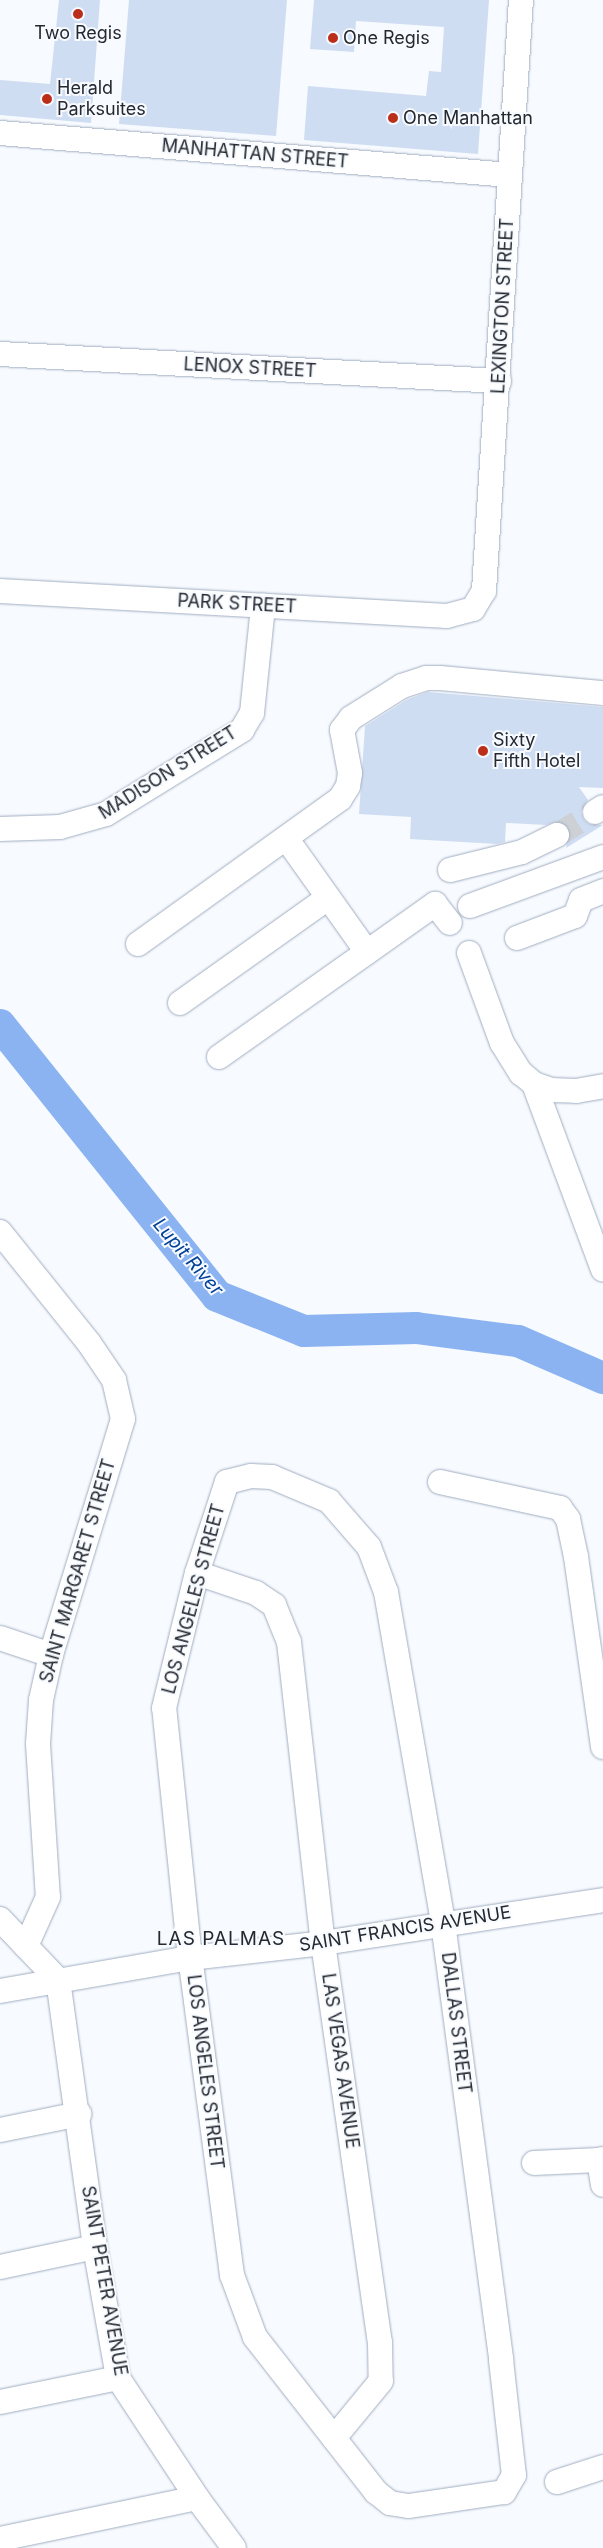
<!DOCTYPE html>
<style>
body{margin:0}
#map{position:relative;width:603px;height:2548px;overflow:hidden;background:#f7fafe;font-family:Inter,sans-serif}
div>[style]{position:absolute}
.river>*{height:32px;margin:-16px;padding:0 16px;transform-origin:16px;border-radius:16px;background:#8bb3f1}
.building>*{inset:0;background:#cfddf2}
.minor-tunnel>*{height:24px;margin-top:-12px;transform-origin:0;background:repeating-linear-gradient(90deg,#cdd0d5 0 24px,transparent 0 36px)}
.roads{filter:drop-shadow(0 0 1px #a0adc1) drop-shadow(0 0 1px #a0adc1)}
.minor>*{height:24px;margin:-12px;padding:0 12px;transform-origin:12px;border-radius:12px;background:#fff}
.dots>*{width:14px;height:14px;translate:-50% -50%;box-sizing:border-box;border:2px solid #f7fafe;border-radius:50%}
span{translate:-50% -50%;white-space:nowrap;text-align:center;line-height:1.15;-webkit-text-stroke:4px #f7fafe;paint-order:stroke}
.poi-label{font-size:18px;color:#242930}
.left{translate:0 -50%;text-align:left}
.street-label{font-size:18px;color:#242930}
.water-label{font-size:19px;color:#004097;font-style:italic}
.neighbourhood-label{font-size:19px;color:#242930;letter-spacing:1px}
</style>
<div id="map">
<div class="river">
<div style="left:0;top:1025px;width:347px;rotate:51.3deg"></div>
<div style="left:217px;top:1296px;width:94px;rotate:21.9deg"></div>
<div style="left:304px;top:1331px;width:112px;rotate:-1.5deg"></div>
<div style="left:416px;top:1328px;width:103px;rotate:7.3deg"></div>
<div style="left:518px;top:1341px;width:93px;rotate:23.5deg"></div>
</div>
<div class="building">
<div style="clip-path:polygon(59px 0,100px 0,91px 123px,0 115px,0 80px,50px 84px)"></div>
<div style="clip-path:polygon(129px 0,287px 0,276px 136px,119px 124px)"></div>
<div style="clip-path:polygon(314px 0,489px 0,478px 154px,304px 140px,308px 86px,426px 96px,429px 71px,441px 72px,444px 27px,356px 21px,354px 52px,310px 49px)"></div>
<div style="clip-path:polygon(428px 692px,603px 707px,603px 788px,579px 787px,588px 800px,581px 812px,584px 820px,589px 824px,603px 825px,566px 848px,570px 829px,558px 821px,546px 825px,506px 823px,505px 842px,497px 844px,410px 839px,411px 817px,359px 814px,365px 726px,408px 699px)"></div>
</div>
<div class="minor-tunnel">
<div style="left:557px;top:835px;width:44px;rotate:-31.2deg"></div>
</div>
<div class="roads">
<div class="minor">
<div style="left:0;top:133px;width:512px;rotate:4.71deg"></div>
<div style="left:0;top:354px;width:500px;rotate:3.1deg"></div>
<div style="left:0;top:591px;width:448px;rotate:3.2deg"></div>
<div style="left:447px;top:616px;width:27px;rotate:-15deg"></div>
<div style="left:473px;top:609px;width:21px;rotate:-59deg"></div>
<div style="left:484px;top:591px;width:592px;rotate:-86.42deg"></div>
<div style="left:595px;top:812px;width:9px;rotate:-32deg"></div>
<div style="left:0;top:829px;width:60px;rotate:-1.9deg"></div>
<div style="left:60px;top:827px;width:48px;rotate:-15.8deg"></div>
<div style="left:106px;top:814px;width:160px;rotate:-31.7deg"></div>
<div style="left:242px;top:730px;width:20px;rotate:-60deg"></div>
<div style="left:252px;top:713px;width:108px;rotate:-84.1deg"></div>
<div style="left:286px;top:838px;width:140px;rotate:54.6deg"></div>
<div style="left:450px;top:870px;width:74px;rotate:-14deg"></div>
<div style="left:522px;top:852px;width:39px;rotate:-26deg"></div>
<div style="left:470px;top:906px;width:142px;rotate:-20.2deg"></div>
<div style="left:517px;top:938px;width:62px;rotate:-20.8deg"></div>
<div style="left:575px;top:916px;width:17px;rotate:-69deg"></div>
<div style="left:581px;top:900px;width:24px;rotate:-22deg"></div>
<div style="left:138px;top:944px;width:249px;rotate:-35.7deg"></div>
<div style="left:340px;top:799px;width:15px;rotate:-58deg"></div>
<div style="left:348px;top:786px;width:13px;rotate:-81deg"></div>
<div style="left:350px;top:773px;width:44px;rotate:-100.5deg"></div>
<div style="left:342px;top:730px;width:15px;rotate:-53deg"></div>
<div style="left:351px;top:718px;width:60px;rotate:-32.1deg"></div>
<div style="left:402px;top:686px;width:25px;rotate:-18deg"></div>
<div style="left:426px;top:678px;width:14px"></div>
<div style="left:440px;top:678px;width:164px;rotate:5.3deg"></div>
<div style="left:469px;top:953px;width:96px;rotate:69.9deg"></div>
<div style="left:502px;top:1043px;width:36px;rotate:58deg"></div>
<div style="left:521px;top:1073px;width:17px;rotate:40deg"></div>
<div style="left:534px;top:1084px;width:18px;rotate:19deg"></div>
<div style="left:551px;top:1090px;width:25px;rotate:2deg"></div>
<div style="left:576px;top:1091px;width:27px;rotate:-10deg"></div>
<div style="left:180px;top:1003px;width:181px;rotate:-35.4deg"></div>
<div style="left:219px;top:1057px;width:265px;rotate:-35.3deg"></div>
<div style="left:435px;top:904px;width:24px;rotate:52deg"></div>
<div style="left:534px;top:1084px;width:198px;rotate:69.6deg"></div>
<div style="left:0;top:1232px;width:142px;rotate:51.3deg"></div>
<div style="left:89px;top:1343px;width:45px;rotate:56deg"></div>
<div style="left:114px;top:1380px;width:40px;rotate:77deg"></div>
<div style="left:123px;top:1419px;width:247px;rotate:107deg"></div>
<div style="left:51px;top:1655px;width:46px;rotate:102.5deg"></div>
<div style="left:41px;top:1700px;width:44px;rotate:93.9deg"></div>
<div style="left:38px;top:1744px;width:153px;rotate:86.3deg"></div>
<div style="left:48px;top:1897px;width:54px;rotate:114.2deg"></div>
<div style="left:251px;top:1476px;width:21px;rotate:3deg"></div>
<div style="left:272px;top:1477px;width:62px;rotate:22.8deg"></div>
<div style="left:329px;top:1501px;width:61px;rotate:49deg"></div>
<div style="left:369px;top:1547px;width:48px;rotate:69.3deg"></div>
<div style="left:386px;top:1592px;width:336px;rotate:80.2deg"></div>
<div style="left:443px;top:1923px;width:441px;rotate:82.4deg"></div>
<div style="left:501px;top:2360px;width:116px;rotate:83.6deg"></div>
<div style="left:514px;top:2475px;width:20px;rotate:120deg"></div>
<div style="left:504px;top:2492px;width:97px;rotate:171.7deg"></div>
<div style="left:408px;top:2506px;width:18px;rotate:-171deg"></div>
<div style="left:390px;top:2503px;width:18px;rotate:-142deg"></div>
<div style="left:376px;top:2492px;width:197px;rotate:-128deg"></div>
<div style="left:255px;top:2337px;width:66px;rotate:-110.4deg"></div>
<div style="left:232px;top:2275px;width:320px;rotate:-97.5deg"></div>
<div style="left:190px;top:1958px;width:251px;rotate:-95.9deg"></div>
<div style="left:164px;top:1708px;width:139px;rotate:-76.3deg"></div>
<div style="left:197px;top:1573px;width:96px;rotate:-71.8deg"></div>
<div style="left:227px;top:1482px;width:25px;rotate:-14deg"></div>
<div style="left:440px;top:1482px;width:123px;rotate:12.2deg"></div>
<div style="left:560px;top:1508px;width:14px;rotate:54deg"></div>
<div style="left:568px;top:1519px;width:39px;rotate:78deg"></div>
<div style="left:576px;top:1557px;width:192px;rotate:81.9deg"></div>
<div style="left:197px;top:1573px;width:62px;rotate:18.7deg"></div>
<div style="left:256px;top:1593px;width:22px;rotate:34deg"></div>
<div style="left:274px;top:1605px;width:40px;rotate:68deg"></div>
<div style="left:289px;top:1642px;width:303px;rotate:83.6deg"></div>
<div style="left:323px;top:1943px;width:403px;rotate:81.9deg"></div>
<div style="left:380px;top:2342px;width:39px;rotate:89deg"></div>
<div style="left:381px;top:2381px;width:74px;rotate:129.5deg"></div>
<div style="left:0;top:1638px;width:54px;rotate:18.4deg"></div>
<div style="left:0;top:1919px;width:84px;rotate:46.4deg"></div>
<div style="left:58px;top:1980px;width:270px;rotate:82.1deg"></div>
<div style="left:95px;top:2247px;width:133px;rotate:80deg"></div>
<div style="left:118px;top:2378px;width:144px;rotate:56.6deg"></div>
<div style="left:197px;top:2498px;width:62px;rotate:53.5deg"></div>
<div style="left:0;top:1991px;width:193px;rotate:-9.9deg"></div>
<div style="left:190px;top:1958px;width:134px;rotate:-6.4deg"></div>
<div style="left:323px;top:1943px;width:283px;rotate:-8.7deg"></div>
<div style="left:0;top:2130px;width:81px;rotate:-11.4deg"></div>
<div style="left:603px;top:2159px;width:4px;rotate:166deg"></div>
<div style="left:599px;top:2160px;width:25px;rotate:81deg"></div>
<div style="left:534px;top:2163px;width:65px;rotate:-2.6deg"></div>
<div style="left:0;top:2267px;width:97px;rotate:-11.9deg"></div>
<div style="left:0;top:2402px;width:120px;rotate:-11.5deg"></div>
<div style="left:557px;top:2482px;width:48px;rotate:-18.1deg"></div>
<div style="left:0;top:2539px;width:201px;rotate:-11.8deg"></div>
</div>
</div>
<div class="dots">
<div style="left:78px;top:14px;background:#ba2e1a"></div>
<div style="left:333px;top:38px;background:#ba2e1a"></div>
<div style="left:47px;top:99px;background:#ba2e1a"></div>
<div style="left:393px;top:118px;background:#ba2e1a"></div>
<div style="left:483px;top:751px;background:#ba2e1a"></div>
</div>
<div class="poi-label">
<span style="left:78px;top:33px">Two Regis</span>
<span class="left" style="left:343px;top:38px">One Regis</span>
<span class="left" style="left:57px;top:99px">Herald<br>Parksuites</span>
<span class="left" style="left:403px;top:118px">One Manhattan</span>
<span class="left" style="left:493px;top:751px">Sixty<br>Fifth Hotel</span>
</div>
<div class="street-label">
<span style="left:255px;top:154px;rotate:5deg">MANHATTAN STREET</span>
<span style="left:503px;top:306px;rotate:-87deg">LEXINGTON STREET</span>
<span style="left:250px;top:368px;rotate:3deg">LENOX STREET</span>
<span style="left:237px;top:604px;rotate:3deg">PARK STREET</span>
<span style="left:168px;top:773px;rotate:-32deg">MADISON STREET</span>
<span style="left:78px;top:1571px;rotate:-74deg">SAINT MARGARET STREET</span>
<span style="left:194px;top:1599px;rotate:-75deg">LOS ANGELES STREET</span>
<span style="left:405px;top:1929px;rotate:-9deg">SAINT FRANCIS AVENUE</span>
<span style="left:456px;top:2023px;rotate:83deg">DALLAS STREET</span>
<span style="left:340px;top:2061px;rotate:82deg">LAS VEGAS AVENUE</span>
<span style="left:205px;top:2072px;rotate:83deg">LOS ANGELES STREET</span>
<span style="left:104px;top:2281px;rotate:80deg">SAINT PETER AVENUE</span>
</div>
<div class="water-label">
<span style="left:188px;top:1257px;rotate:49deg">Lupit River</span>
</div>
<div class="neighbourhood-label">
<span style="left:221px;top:1939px">LAS PALMAS</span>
</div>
</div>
